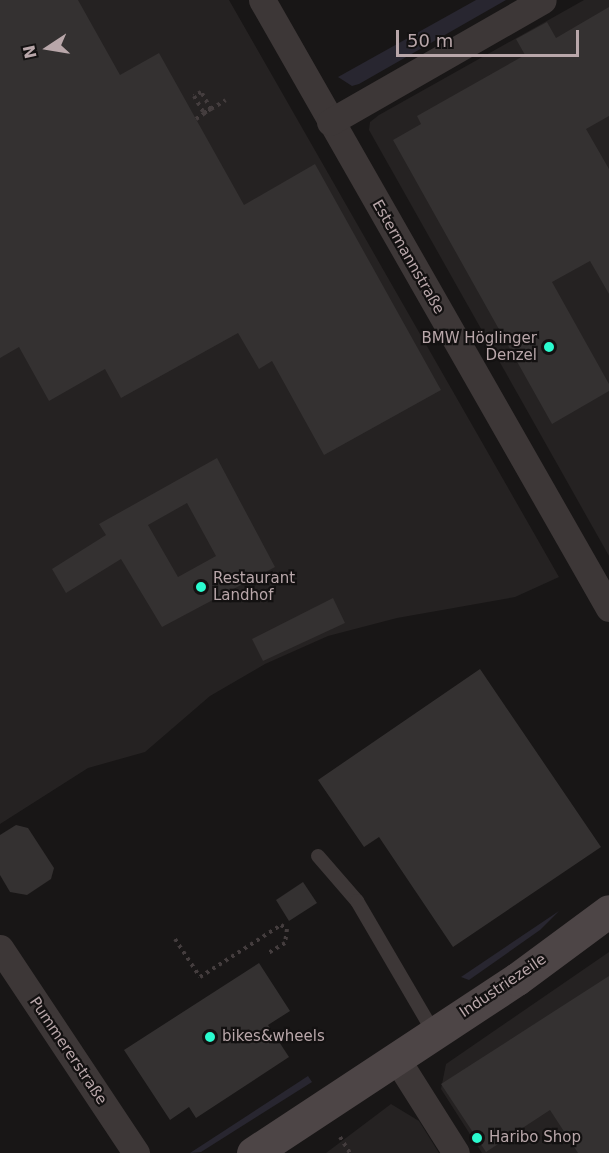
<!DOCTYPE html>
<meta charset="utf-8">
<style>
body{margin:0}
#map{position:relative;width:609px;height:1153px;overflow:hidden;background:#181616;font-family:"DejaVu Sans",sans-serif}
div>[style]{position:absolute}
.built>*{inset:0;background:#252222}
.green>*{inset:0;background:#282630}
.building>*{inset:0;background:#343131}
.path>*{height:4px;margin-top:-2px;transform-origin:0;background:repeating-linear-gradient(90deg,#443d3e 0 3px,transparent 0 7.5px)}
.lane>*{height:14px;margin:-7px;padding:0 7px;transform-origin:7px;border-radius:7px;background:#3d3737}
.street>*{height:27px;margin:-13.5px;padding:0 13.5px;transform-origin:13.5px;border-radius:13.5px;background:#3d3737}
.secondary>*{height:33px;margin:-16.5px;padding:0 16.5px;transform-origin:16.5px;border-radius:16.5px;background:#4d4546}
.dots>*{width:16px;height:16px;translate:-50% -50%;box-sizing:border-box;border:3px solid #131111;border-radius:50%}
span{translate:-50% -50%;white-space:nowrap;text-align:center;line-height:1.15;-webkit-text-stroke:4.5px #131111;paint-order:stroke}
.street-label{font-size:15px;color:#b9a7aa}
.poi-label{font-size:15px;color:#b9a7aa}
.right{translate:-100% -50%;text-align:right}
.left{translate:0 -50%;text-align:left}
.north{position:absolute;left:18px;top:18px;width:60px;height:60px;-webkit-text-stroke:4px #131111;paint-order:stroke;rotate:258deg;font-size:16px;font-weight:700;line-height:24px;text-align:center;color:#b9a7aa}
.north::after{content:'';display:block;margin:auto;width:21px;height:27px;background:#b9a7aa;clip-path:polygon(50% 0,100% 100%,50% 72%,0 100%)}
.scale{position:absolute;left:396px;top:30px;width:183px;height:27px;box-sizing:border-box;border:3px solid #b9a7aa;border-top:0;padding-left:8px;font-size:18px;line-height:21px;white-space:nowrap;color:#b9a7aa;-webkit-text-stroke:4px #131111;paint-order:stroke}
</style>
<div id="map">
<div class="built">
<div style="clip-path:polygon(0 0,229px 0,559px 577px,515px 597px,397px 618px,328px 636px,265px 664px,210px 696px,145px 752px,88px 768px,0 824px)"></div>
<div style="clip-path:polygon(584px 0,609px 0,609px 556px,369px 130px,370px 122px,379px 115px)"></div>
<div style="clip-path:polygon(609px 952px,609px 1153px,482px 1153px,441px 1089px,446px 1064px)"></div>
<div style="clip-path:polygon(391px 1104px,419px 1121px,439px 1153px,326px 1153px)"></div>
</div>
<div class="green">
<div style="clip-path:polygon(476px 0,506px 0,359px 84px,352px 86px,338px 77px)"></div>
<div style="clip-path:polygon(559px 911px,540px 930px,469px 980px,461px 977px)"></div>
<div style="clip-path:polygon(308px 1076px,312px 1082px,201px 1152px,190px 1153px)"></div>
</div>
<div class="building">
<div style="clip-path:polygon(0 0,78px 0,120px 75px,159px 53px,244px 205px,315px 164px,441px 390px,324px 455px,272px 361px,259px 369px,238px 333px,121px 398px,105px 369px,49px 401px,19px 347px,0 358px)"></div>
<div style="clip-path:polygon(609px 7px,609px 116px,586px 129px,609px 169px,609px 294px,590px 261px,552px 282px,609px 384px,609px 391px,552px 424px,393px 140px,421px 124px,417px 116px,525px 55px,516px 39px,547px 22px,556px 38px)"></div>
<div style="clip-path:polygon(evenodd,217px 458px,275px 567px,162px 627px,121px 559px,66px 593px,52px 569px,106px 535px,99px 524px,217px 458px,187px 503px,216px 556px,178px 577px,148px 525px,187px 503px)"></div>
<div style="clip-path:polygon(333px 598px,345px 623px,263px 661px,252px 639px)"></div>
<div style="clip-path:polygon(480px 669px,601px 847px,453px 947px,379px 837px,364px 847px,318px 780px)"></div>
<div style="clip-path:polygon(16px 825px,28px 828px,54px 868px,51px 879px,27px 895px,10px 892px,0 875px,0 835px)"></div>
<div style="clip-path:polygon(303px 882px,317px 903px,289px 921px,276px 900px)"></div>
<div style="clip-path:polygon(259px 963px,290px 1011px,268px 1025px,289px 1057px,196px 1118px,189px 1107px,170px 1120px,124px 1050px)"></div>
<div style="clip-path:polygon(609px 976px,609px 1153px,578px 1153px,550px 1110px,486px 1152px,441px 1084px)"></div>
</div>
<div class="path">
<div style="left:196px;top:119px;width:18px;rotate:-34deg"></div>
<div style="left:211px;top:109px;width:20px;rotate:-120deg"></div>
<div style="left:201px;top:92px;width:8px;rotate:150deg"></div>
<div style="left:194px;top:96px;width:20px;rotate:60deg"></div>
<div style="left:204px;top:113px;width:8px;rotate:-30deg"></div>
<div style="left:211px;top:109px;width:17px;rotate:-31deg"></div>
<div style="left:175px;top:939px;width:45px;rotate:56.7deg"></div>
<div style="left:200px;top:977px;width:96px;rotate:-32.7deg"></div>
<div style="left:281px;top:925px;width:7px;rotate:34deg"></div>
<div style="left:287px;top:929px;width:14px;rotate:98deg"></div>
<div style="left:285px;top:943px;width:21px;rotate:149deg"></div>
<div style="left:340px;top:1137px;width:19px;rotate:58deg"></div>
</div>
<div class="lane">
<div style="left:318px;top:856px;width:60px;rotate:49.1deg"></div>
<div style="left:357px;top:901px;width:153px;rotate:59.7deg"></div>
</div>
<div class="street">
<div style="left:262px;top:0;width:700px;rotate:60.29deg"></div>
<div style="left:330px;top:122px;width:245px;rotate:-29.8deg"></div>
<div style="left:0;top:948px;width:246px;rotate:56.4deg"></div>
<div style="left:396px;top:1058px;width:112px;rotate:57.7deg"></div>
</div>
<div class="secondary">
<div style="left:253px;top:1153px;width:316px;rotate:-33.4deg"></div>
<div style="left:517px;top:979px;width:114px;rotate:-36.5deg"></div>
</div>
<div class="dots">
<div style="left:549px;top:347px;background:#2afbcf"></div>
<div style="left:201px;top:587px;background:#2afbcf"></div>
<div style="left:210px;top:1037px;background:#2afbcf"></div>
<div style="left:477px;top:1138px;background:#2afbcf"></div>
</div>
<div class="street-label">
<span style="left:408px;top:257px;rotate:60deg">Estermannstraße</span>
<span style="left:503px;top:986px;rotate:-34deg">Industriezeile</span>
<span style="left:68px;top:1051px;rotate:56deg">Pummererstraße</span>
</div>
<div class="poi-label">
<span class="right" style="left:537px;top:347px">BMW Höglinger<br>Denzel</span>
<span class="left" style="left:213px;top:587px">Restaurant<br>Landhof</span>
<span class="left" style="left:222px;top:1037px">bikes&amp;wheels</span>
<span class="left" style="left:489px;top:1138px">Haribo Shop</span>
</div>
<div class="north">N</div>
<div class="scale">50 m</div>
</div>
